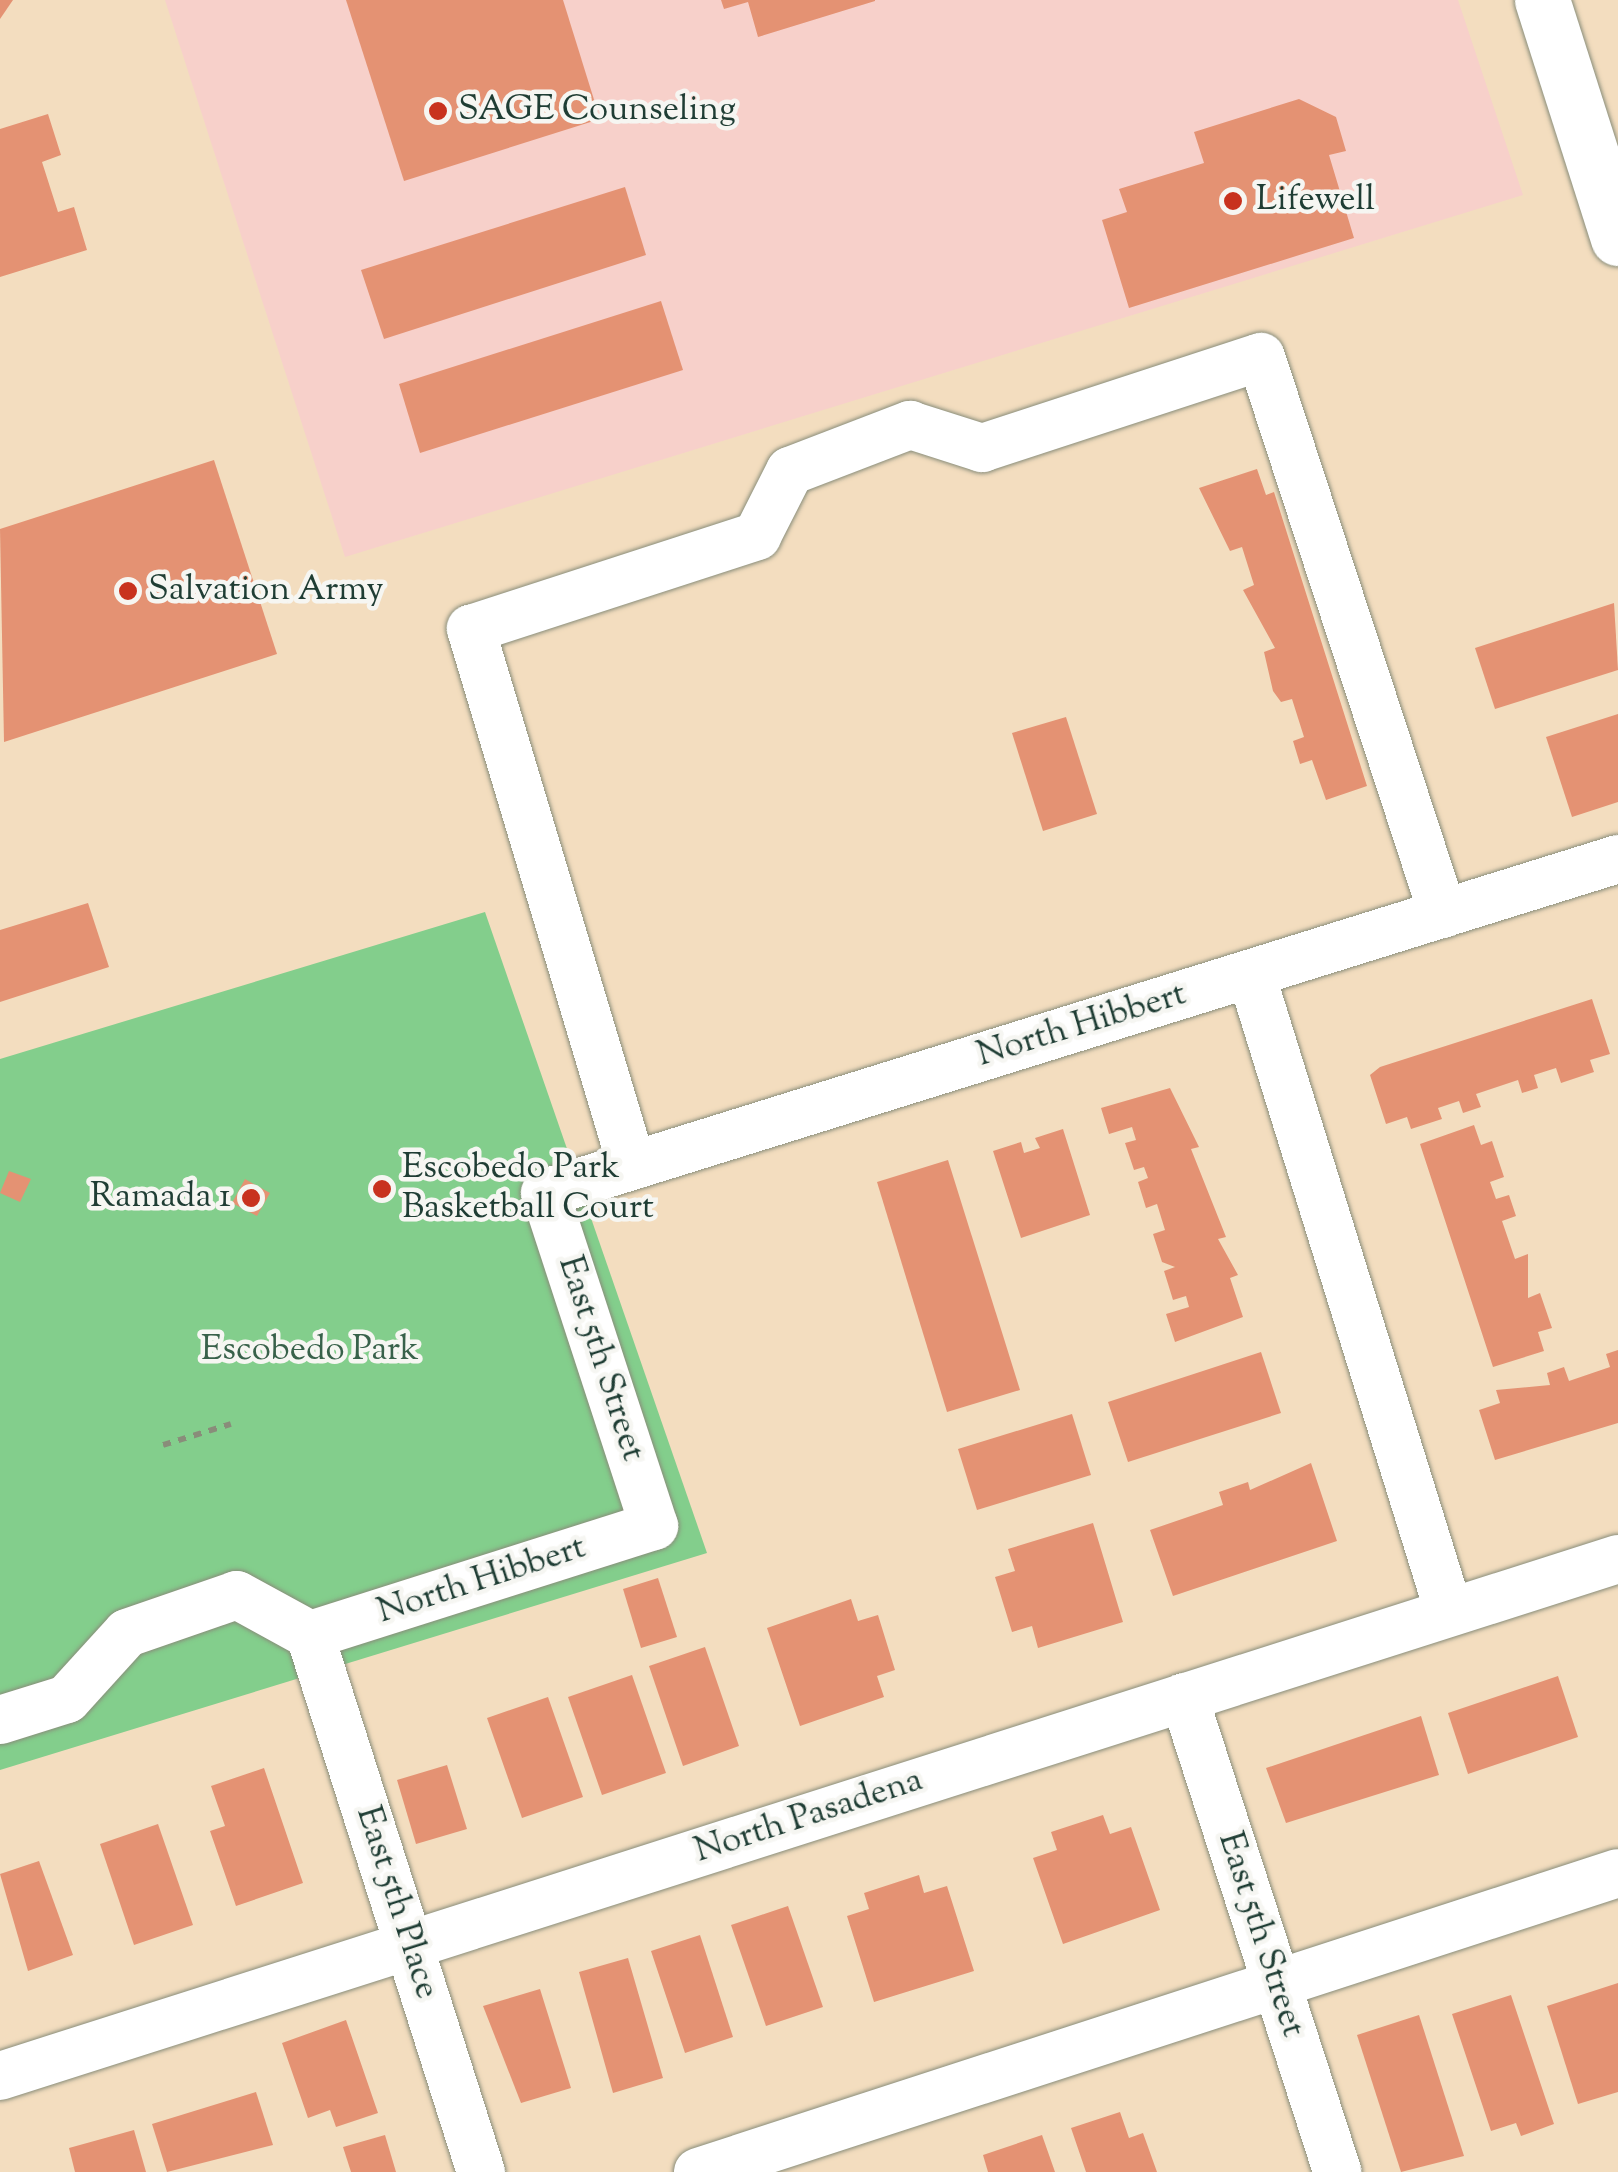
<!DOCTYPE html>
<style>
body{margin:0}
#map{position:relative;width:1618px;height:2172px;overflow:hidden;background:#f3ddbf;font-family:"Sorts Mill Goudy",serif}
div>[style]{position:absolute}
.built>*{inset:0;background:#f7d0ca}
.green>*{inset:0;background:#83ce8c}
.building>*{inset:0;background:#e49273}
.path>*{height:6px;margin-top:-3px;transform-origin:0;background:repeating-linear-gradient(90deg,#898d7a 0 8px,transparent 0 16px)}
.roads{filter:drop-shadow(0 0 2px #898d7a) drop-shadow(0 0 2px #898d7a)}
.minor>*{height:48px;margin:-24px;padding:0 24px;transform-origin:24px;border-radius:24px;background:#fff}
.major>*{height:55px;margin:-27.5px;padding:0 27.5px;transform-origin:27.5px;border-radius:27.5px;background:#fff}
.dots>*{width:28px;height:28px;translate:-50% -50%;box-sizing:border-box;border:5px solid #f6f6f2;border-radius:50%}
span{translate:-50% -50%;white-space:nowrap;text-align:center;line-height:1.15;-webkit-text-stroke:9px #f6f6f2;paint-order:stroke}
.poi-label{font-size:35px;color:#1f3d34}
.left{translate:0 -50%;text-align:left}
.right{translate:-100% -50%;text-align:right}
.street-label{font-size:35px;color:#1f3d34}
.park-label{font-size:35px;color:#38614a}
</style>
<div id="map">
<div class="built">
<div style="clip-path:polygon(165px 0,1458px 0,1523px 195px,345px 557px)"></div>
</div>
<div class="green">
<div style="clip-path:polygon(485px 912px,707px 1553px,0 1770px,0 1059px)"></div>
</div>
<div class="building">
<div style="clip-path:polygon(0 0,13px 0,0 19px)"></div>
<div style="clip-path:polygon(346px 0,563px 0,600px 119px,404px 181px)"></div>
<div style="clip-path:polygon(721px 0,875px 0,875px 1px,758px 37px,748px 2px,724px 9px)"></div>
<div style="clip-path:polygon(1299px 99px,1336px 117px,1346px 151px,1329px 155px,1354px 238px,1129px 308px,1102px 220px,1127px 212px,1119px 189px,1204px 163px,1194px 132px)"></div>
<div style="clip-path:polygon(48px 114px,61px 155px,42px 162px,58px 212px,74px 207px,87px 250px,0 277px,0 129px)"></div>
<div style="clip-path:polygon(625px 187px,646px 255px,384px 339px,361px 270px)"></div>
<div style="clip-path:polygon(661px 301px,683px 370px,420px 453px,399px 384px)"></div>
<div style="clip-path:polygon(214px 460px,277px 654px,4px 742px,0 529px)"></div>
<div style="clip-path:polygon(1257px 469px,1266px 495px,1274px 492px,1367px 786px,1326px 800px,1312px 760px,1300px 764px,1293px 741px,1304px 737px,1292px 699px,1281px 702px,1273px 691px,1264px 652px,1275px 648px,1243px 590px,1254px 585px,1242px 547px,1230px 551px,1199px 488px)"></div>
<div style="clip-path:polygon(1614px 603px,1618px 670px,1495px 709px,1475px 648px)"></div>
<div style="clip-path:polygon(1618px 714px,1618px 802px,1572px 817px,1546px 737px)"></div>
<div style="clip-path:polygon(1066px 717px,1097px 814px,1043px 831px,1012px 733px)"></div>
<div style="clip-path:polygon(88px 903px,109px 967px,0 1002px,0 930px)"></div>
<div style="clip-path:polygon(1592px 999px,1610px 1054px,1590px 1060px,1594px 1072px,1561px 1083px,1556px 1068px,1534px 1075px,1538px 1088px,1522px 1093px,1518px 1080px,1476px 1094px,1481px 1107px,1463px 1113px,1459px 1101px,1438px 1108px,1442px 1119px,1411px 1129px,1407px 1117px,1386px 1124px,1370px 1075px,1380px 1067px)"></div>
<div style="clip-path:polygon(1170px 1088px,1199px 1147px,1191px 1149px,1226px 1237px,1218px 1239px,1238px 1275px,1230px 1278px,1243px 1317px,1175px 1342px,1166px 1314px,1189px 1307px,1186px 1296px,1173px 1300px,1164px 1271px,1175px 1267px,1162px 1262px,1153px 1234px,1165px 1230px,1157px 1204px,1146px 1208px,1138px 1182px,1148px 1178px,1144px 1167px,1134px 1170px,1125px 1143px,1136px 1140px,1132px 1127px,1109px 1134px,1101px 1108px)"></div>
<div style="clip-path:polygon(1474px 1125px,1481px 1145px,1492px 1141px,1504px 1177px,1490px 1182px,1496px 1199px,1509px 1195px,1516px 1216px,1502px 1221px,1515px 1259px,1528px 1254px,1528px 1298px,1540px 1293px,1552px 1328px,1538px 1332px,1544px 1351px,1493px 1367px,1420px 1144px)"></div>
<div style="clip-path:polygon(1063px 1129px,1090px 1215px,1021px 1238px,993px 1151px,1021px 1142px,1024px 1153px,1040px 1148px,1035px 1138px)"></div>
<div style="clip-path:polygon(948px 1160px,1020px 1390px,947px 1412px,877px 1182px)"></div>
<div style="clip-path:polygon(9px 1171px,31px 1179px,20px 1202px,0 1193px)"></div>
<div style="clip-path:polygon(245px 1179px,270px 1193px,257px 1216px,232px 1203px)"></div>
<div style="clip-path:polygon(1618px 1350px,1618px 1423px,1495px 1460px,1479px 1410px,1500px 1403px,1496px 1390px,1550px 1385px,1547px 1373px,1564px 1367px,1569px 1381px,1610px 1367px,1606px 1354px)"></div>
<div style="clip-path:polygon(1261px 1352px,1281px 1413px,1128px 1462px,1108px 1402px)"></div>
<div style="clip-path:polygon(1072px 1414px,1091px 1475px,977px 1510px,958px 1449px)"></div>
<div style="clip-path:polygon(1311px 1463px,1337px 1541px,1173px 1596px,1150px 1530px,1223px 1505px,1219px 1492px,1248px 1482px,1250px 1490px)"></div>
<div style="clip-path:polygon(1093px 1523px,1123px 1622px,1038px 1648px,1032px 1626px,1012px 1632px,995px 1577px,1015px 1571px,1008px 1549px)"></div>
<div style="clip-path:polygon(658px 1578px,677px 1637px,641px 1648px,623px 1589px)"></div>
<div style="clip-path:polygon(851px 1599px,858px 1621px,878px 1615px,895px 1670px,877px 1676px,884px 1697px,800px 1726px,767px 1628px)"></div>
<div style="clip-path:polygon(705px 1647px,739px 1746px,683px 1766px,649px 1666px)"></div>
<div style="clip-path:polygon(632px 1675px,666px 1773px,602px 1795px,568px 1697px)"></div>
<div style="clip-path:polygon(1558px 1676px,1578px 1737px,1468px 1774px,1448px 1713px)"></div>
<div style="clip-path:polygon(548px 1697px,583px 1797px,522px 1818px,487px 1718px)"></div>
<div style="clip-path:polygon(1421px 1716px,1439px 1775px,1286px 1823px,1266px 1768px)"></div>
<div style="clip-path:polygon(447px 1765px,467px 1829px,416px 1844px,397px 1780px)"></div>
<div style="clip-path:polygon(264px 1768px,303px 1883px,236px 1906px,210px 1831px,225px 1826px,211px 1786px)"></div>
<div style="clip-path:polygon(1103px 1815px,1110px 1834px,1131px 1827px,1160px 1910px,1063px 1944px,1033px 1858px,1057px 1850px,1051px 1832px)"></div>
<div style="clip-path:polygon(158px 1824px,193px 1925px,134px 1945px,100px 1844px)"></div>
<div style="clip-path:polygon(39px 1861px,73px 1955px,28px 1971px,0 1874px)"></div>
<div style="clip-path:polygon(919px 1875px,924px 1893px,947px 1886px,974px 1971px,874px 2002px,847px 1916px,869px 1909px,864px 1893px)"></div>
<div style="clip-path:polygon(788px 1906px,823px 2007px,766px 2026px,731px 1925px)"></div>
<div style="clip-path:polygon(700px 1935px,733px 2037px,685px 2053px,651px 1951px)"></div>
<div style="clip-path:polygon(628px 1958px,663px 2078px,613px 2093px,579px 1972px)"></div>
<div style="clip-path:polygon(1618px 1983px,1618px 2092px,1578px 2104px,1547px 2006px)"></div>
<div style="clip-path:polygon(540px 1989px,571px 2088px,521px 2103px,483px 2006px)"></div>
<div style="clip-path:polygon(1511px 1995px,1554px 2124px,1521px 2136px,1516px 2123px,1491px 2131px,1452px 2014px)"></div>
<div style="clip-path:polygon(1419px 2015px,1464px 2156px,1401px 2172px,1357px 2035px)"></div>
<div style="clip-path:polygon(346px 2020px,378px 2113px,336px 2127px,330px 2110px,308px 2118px,282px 2043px)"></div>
<div style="clip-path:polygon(256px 2092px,273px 2145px,167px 2172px,152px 2124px)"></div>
<div style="clip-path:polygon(1120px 2112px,1129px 2138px,1143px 2133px,1157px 2172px,1086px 2172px,1071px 2128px)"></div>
<div style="clip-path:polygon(134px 2130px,146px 2172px,75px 2172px,69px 2148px)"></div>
<div style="clip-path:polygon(385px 2135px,396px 2172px,351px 2172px,343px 2147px)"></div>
<div style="clip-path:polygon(1042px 2135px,1055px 2172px,988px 2172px,983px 2155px)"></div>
</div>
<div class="path">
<div style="left:163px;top:1445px;width:71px;rotate:-17.2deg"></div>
</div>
<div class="roads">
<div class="minor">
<div style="left:1251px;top:974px;width:668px;rotate:72.76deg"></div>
<div style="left:632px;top:1166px;width:561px;rotate:-106.69deg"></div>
<div style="left:471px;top:629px;width:301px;rotate:-18deg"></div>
<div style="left:757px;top:536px;width:73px;rotate:-63.1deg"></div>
<div style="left:790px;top:471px;width:129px;rotate:-21deg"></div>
<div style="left:910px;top:425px;width:76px;rotate:17.7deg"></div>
<div style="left:982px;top:448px;width:293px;rotate:-18.1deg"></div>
<div style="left:1261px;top:357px;width:586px;rotate:71.91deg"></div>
<div style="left:310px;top:1635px;width:361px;rotate:-17.6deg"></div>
<div style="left:654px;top:1526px;width:350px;rotate:-108.1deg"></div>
<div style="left:545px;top:1193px;width:1124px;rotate:-17.29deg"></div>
<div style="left:310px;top:1635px;width:564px;rotate:72.34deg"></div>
<div style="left:1184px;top:1697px;width:499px;rotate:72.1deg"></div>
<div style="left:0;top:1720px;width:70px;rotate:-17.4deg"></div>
<div style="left:67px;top:1699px;width:89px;rotate:-47.7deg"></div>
<div style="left:127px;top:1633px;width:116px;rotate:-19.1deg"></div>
<div style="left:237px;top:1595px;width:83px;rotate:28.7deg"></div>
<div style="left:0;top:2076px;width:1699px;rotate:-17.72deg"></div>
<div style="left:698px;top:2172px;width:967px;rotate:-18deg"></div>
</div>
<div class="major">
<div style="left:1542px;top:0;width:250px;rotate:72.3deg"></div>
</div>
</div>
<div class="dots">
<div style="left:438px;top:111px;background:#c8321e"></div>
<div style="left:1233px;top:201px;background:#c8321e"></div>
<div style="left:128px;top:591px;background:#c8321e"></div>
<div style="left:382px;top:1189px;background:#c8321e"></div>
<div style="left:251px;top:1198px;background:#c8321e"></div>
</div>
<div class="poi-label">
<span class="left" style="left:458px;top:111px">SAGE Counseling</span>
<span class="left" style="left:1256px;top:201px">Lifewell</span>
<span class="left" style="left:148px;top:591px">Salvation Army</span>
<span class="left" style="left:402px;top:1189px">Escobedo Park<br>Basketball Court</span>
<span class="right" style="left:231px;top:1198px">Ramada 1</span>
</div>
<div class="street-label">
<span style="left:1082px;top:1026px;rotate:-17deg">North Hibbert</span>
<span style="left:600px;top:1359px;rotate:72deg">East 5th Street</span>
<span style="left:482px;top:1581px;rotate:-18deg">North Hibbert</span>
<span style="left:809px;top:1817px;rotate:-18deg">North Pasadena</span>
<span style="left:396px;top:1903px;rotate:72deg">East 5th Place</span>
<span style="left:1260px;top:1935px;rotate:72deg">East 5th Street</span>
</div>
<div class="park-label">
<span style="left:310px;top:1351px">Escobedo Park</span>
</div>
</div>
